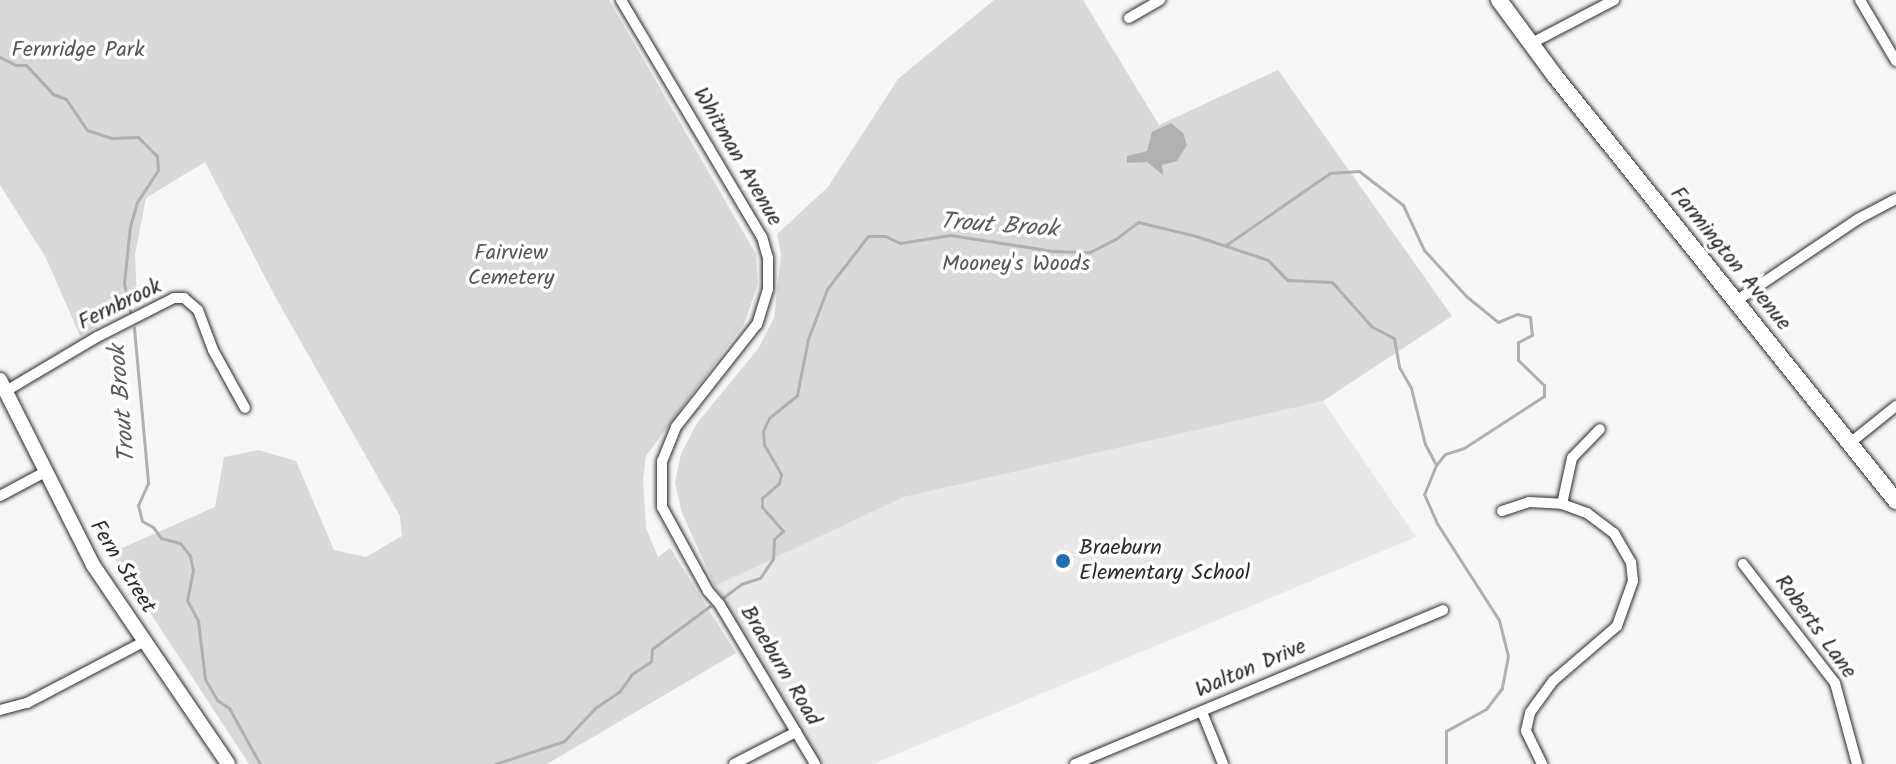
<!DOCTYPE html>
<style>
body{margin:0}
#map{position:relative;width:1896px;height:764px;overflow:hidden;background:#f7f7f7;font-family:Kalam,sans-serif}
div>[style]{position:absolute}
.built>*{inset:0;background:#e8e8e8}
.green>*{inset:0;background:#d9d9d9}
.water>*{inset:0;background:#b0b0b0}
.stream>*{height:3px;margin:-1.5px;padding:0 1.5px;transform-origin:1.5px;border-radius:1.5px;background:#b0b0b0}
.roads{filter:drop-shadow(0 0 2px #2b2b2b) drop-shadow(0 0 2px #2b2b2b)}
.street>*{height:10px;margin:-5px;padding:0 5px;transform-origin:5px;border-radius:5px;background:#fff}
.secondary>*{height:14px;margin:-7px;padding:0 7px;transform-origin:7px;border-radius:7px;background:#fff}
.primary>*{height:16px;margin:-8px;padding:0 8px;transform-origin:8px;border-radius:8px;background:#fff}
.dots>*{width:22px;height:22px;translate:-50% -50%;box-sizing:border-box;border:4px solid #fff;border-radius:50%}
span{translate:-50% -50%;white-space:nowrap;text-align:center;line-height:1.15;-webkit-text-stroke:7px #fff;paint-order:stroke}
.park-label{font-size:22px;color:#565656}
.street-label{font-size:22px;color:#2b2b2b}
.poi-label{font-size:22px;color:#2b2b2b}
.left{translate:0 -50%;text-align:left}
.water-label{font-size:24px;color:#5a5a5a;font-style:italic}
</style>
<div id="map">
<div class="built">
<div style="clip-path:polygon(1323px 401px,1416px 537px,873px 764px,820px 764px,715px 586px,904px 497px)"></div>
</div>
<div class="green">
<div style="clip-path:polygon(0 0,609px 0,756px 254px,758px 284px,744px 324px,646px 456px,643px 481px,646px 528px,658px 557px,670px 548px,736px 653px,547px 764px,249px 764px,111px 553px,215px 507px,224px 457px,259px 450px,296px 461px,334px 550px,366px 557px,402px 536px,400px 516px,277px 300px,205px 162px,146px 198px,135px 254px,137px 302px,80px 336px,46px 258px,0 185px)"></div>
<div style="clip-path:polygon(994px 0,1083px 0,1159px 125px,1278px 70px,1452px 316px,1323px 401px,904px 497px,715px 586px,682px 513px,675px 483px,681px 454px,697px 423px,758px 349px,774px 318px,781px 254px,777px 234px,828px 187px,898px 79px)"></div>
</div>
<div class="water">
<div style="clip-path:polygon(1171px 123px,1183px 133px,1187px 145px,1177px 161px,1162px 165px,1163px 175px,1147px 162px,1127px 163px,1127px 156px,1147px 151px,1152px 132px)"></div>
</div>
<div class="stream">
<div style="left:0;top:57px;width:18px;rotate:27deg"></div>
<div style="left:16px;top:65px;width:10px"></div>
<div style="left:26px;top:65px;width:40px;rotate:47deg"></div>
<div style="left:53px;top:94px;width:14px;rotate:21deg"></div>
<div style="left:66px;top:99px;width:37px;rotate:56deg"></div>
<div style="left:87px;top:130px;width:26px;rotate:18deg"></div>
<div style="left:112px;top:138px;width:26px;rotate:-2deg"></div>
<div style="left:138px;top:137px;width:27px;rotate:45deg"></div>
<div style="left:157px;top:156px;width:14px;rotate:86deg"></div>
<div style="left:158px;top:170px;width:38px;rotate:123deg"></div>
<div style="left:137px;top:202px;width:25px;rotate:106deg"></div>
<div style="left:130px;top:226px;width:57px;rotate:96deg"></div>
<div style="left:124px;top:283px;width:29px;rotate:78deg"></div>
<div style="left:1226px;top:245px;width:126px;rotate:-34.7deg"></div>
<div style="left:1330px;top:173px;width:29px;rotate:-4deg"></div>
<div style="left:1359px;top:171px;width:56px;rotate:37.7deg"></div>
<div style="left:1403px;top:205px;width:50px;rotate:65deg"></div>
<div style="left:1424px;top:250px;width:62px;rotate:47.6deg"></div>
<div style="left:1466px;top:296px;width:41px;rotate:39.1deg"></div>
<div style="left:1498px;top:322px;width:21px;rotate:-23deg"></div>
<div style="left:1517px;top:314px;width:13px;rotate:13deg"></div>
<div style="left:1530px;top:317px;width:18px;rotate:84deg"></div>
<div style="left:1532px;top:335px;width:16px;rotate:153deg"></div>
<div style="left:1518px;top:342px;width:18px;rotate:90deg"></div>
<div style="left:1518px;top:360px;width:36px;rotate:44deg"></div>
<div style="left:1544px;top:385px;width:11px;rotate:90deg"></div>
<div style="left:1544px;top:396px;width:95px;rotate:147deg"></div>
<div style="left:1464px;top:448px;width:20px;rotate:162deg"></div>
<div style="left:1445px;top:454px;width:14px;rotate:129deg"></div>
<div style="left:134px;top:328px;width:156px;rotate:84.8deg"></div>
<div style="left:148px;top:483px;width:24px;rotate:114deg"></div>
<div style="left:138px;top:505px;width:16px;rotate:76deg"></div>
<div style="left:142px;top:521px;width:13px;rotate:29deg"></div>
<div style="left:153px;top:527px;width:14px;rotate:54deg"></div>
<div style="left:161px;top:538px;width:20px;rotate:15deg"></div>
<div style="left:180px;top:543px;width:16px;rotate:52deg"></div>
<div style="left:190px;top:556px;width:14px;rotate:78deg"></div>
<div style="left:193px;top:570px;width:31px;rotate:101deg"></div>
<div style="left:187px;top:600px;width:24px;rotate:62deg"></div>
<div style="left:198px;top:621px;width:58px;rotate:83.1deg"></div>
<div style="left:205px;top:679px;width:24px;rotate:60deg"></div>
<div style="left:217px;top:700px;width:14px;rotate:34deg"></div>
<div style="left:229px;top:708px;width:64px;rotate:61deg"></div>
<div style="left:724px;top:597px;width:21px;rotate:-37deg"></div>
<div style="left:741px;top:584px;width:20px;rotate:-18deg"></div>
<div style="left:760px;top:578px;width:23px;rotate:-56deg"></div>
<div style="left:773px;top:559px;width:20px;rotate:-87deg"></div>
<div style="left:774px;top:539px;width:12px;rotate:-42deg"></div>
<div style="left:783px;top:531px;width:32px;rotate:-131deg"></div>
<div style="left:762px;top:507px;width:9px;rotate:-90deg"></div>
<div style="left:762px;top:498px;width:23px;rotate:-41deg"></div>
<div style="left:779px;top:483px;width:9px;rotate:-77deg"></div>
<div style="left:781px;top:474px;width:34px;rotate:-120deg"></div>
<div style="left:764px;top:445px;width:14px;rotate:-94deg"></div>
<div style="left:763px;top:431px;width:14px;rotate:-65deg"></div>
<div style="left:769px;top:418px;width:36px;rotate:-39deg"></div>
<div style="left:797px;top:395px;width:57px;rotate:-78.9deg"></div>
<div style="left:808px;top:339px;width:53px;rotate:-69.2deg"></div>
<div style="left:827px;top:289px;width:67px;rotate:-52.3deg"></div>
<div style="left:868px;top:236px;width:17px"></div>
<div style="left:885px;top:236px;width:17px;rotate:25deg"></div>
<div style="left:900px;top:243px;width:51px;rotate:-9.1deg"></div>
<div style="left:950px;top:235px;width:104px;rotate:8.8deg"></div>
<div style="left:1053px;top:251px;width:37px;rotate:2deg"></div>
<div style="left:1090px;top:252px;width:30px;rotate:-27deg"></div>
<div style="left:1117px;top:238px;width:26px;rotate:-37deg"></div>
<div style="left:1138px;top:222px;width:60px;rotate:13.6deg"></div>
<div style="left:1196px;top:236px;width:76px;rotate:18.4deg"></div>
<div style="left:1268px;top:260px;width:28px;rotate:46deg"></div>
<div style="left:1287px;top:280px;width:45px;rotate:2.5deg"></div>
<div style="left:1332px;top:282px;width:59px;rotate:48.4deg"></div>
<div style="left:1371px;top:326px;width:26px;rotate:28deg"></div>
<div style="left:1394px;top:338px;width:29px;rotate:80deg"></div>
<div style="left:1399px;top:367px;width:24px;rotate:60deg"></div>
<div style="left:1411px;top:388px;width:58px;rotate:76deg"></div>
<div style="left:1425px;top:444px;width:24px;rotate:62deg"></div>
<div style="left:1436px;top:465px;width:31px;rotate:112deg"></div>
<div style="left:1424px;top:494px;width:34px;rotate:66deg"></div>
<div style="left:1438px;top:525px;width:113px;rotate:57.3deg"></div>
<div style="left:1499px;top:620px;width:37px;rotate:76deg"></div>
<div style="left:1508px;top:656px;width:33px;rotate:101deg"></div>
<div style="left:1502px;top:688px;width:26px;rotate:127deg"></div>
<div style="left:1486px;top:709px;width:46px;rotate:151.2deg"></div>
<div style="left:1446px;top:731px;width:33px;rotate:90deg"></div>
<div style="left:495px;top:764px;width:73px;rotate:-18.4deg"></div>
<div style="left:564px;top:741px;width:45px;rotate:-46.8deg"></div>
<div style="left:595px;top:708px;width:29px;rotate:-34deg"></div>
<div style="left:619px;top:692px;width:22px;rotate:-54deg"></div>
<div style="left:632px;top:674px;width:23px;rotate:-34deg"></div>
<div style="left:651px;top:661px;width:12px;rotate:-85deg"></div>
<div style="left:652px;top:649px;width:72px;rotate:-36.6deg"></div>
</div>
<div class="roads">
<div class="street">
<div style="left:621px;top:0;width:276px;rotate:59.3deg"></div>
<div style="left:762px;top:237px;width:22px;rotate:74deg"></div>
<div style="left:768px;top:258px;width:31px;rotate:90deg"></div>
<div style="left:768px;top:289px;width:37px;rotate:107deg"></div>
<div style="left:757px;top:324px;width:131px;rotate:128.2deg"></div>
<div style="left:676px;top:427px;width:37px;rotate:112deg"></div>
<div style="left:662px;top:461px;width:46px;rotate:90deg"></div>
<div style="left:662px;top:507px;width:96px;rotate:61.3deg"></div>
<div style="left:708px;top:591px;width:18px;rotate:49deg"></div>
<div style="left:720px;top:605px;width:185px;rotate:59.1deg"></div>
<div style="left:1860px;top:0;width:71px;rotate:59.5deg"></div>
<div style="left:1129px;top:18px;width:36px;rotate:-30deg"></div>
<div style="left:1530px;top:44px;width:95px;rotate:-27.6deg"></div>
<div style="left:1736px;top:301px;width:147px;rotate:-33.9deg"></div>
<div style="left:1858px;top:219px;width:43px;rotate:-27.8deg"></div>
<div style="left:6px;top:391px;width:106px;rotate:-30.7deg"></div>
<div style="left:97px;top:337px;width:86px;rotate:-26.9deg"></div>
<div style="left:174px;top:298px;width:10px"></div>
<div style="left:184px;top:298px;width:18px;rotate:41deg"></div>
<div style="left:198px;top:310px;width:43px;rotate:69.4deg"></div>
<div style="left:213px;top:350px;width:66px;rotate:61.1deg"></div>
<div style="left:1850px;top:443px;width:59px;rotate:-38.8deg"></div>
<div style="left:0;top:496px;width:51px;rotate:-28.1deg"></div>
<div style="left:1562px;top:504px;width:47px;rotate:-77.7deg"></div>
<div style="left:1572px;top:458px;width:40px;rotate:-46deg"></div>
<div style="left:1502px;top:511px;width:28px;rotate:-18deg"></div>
<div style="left:1529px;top:502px;width:33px;rotate:3deg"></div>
<div style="left:1562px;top:504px;width:27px;rotate:20deg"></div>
<div style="left:1587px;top:513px;width:34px;rotate:37deg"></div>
<div style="left:1614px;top:533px;width:34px;rotate:60deg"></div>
<div style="left:1631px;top:562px;width:19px;rotate:84deg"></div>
<div style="left:1633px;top:581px;width:48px;rotate:109.6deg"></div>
<div style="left:1617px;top:626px;width:84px;rotate:139.3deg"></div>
<div style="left:1553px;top:681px;width:39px;rotate:126deg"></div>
<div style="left:1530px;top:713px;width:18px;rotate:103deg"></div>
<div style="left:1526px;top:731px;width:37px;rotate:64deg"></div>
<div style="left:1743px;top:564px;width:150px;rotate:52.3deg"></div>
<div style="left:1835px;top:683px;width:84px;rotate:74.8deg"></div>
<div style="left:0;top:710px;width:28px;rotate:-15deg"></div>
<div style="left:27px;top:703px;width:131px;rotate:-27.7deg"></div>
<div style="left:1202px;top:712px;width:56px;rotate:68deg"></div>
<div style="left:734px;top:764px;width:70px;rotate:-27.3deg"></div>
<div style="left:1075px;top:764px;width:399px;rotate:-22.7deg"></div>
</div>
<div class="secondary">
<div style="left:0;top:380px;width:207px;rotate:63.3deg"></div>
<div style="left:93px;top:565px;width:240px;rotate:55.8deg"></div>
</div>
<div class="primary">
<div style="left:1499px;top:0;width:94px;rotate:53.6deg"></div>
<div style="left:1555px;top:76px;width:545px;rotate:51.26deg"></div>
</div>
</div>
<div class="dots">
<div style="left:1063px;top:561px;background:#1f6fb2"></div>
</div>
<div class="park-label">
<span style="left:78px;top:51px">Fernridge Park</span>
<span style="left:511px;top:266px">Fairview<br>Cemetery</span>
<span style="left:1016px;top:265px">Mooney's Woods</span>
</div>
<div class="street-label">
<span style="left:737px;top:157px;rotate:60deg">Whitman Avenue</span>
<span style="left:1730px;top:259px;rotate:51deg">Farmington Avenue</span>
<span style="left:120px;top:305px;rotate:-26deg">Fernbrook</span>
<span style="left:122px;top:567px;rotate:58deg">Fern Street</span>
<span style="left:1815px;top:627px;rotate:54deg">Roberts Lane</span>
<span style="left:780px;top:666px;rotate:59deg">Braeburn Road</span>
<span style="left:1251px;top:669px;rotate:-23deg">Walton Drive</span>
</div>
<div class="poi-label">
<span class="left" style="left:1079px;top:561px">Braeburn<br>Elementary School</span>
</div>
<div class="water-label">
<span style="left:999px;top:226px;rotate:4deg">Trout Brook</span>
<span style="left:123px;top:404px;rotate:-95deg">Trout Brook</span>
</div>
</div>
